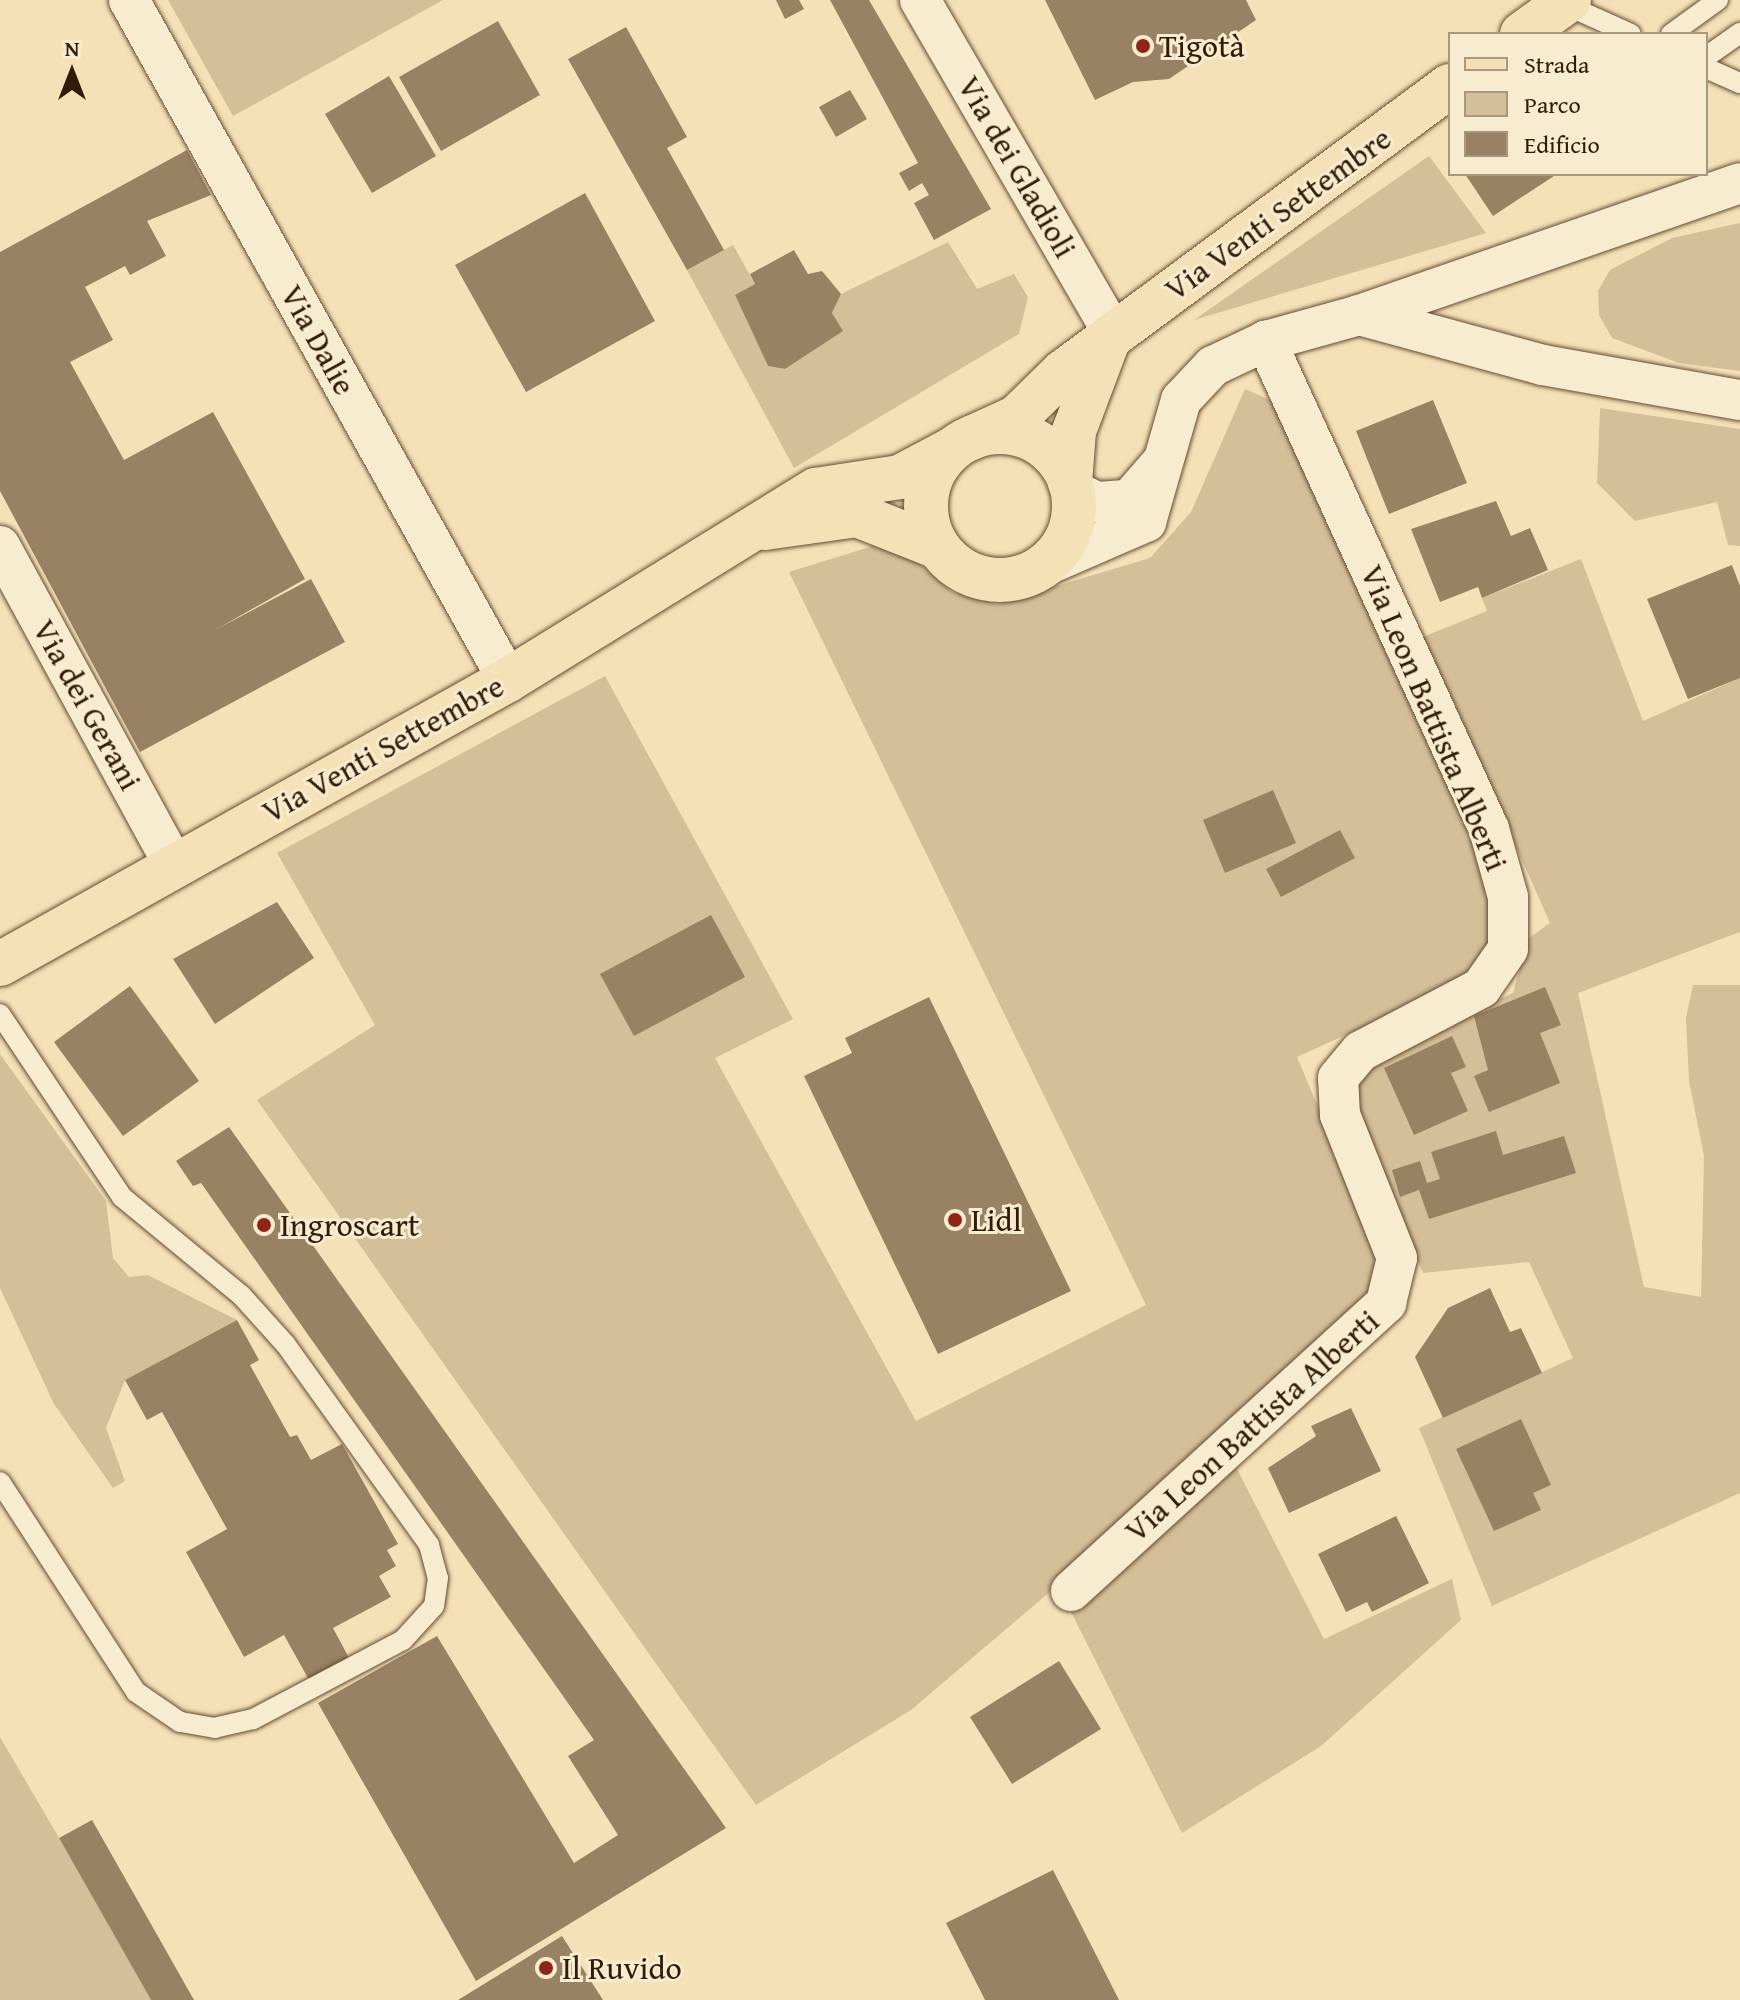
<!DOCTYPE html>
<meta charset="utf-8">
<style>
body{margin:0}
#map{position:relative;width:1740px;height:2000px;overflow:hidden;background:#f5e1b7;font-family:"Gentium Book Plus",serif}
div>[style]{position:absolute}
.green>*{inset:0;background:#d4bf99}
.building>*{inset:0;background:#988263}
.roads{filter:drop-shadow(0 0 2px #644c34) drop-shadow(0 0 2px #644c34)}
.lane>*{height:20px;margin:-10px;padding:0 10px;transform-origin:10px;border-radius:10px;background:#f8ecd0}
.street>*{height:40px;margin:-20px;padding:0 20px;transform-origin:20px;border-radius:20px;background:#f8ecd0}
.primary>*{height:44px;margin:-22px;padding:0 22px;transform-origin:22px;border-radius:22px;background:#f5e1b7}
.primary>.ring{margin:-22px;padding:0;box-sizing:content-box;background:none;border:44px solid #f5e1b7;border-radius:50%}
.dots>*{width:22px;height:22px;translate:-50% -50%;box-sizing:border-box;border:4px solid #f8ecd0;border-radius:50%}
span{translate:-50% -50%;white-space:nowrap;text-align:center;line-height:1.15;-webkit-text-stroke:6px #f8ecd0;paint-order:stroke}
.poi-label{font-size:32px;color:#331b09}
.left{translate:0 -50%;text-align:left}
.street-label{font-size:32px;color:#331b09}
.legend{position:absolute;left:1448px;top:32px;width:260px;height:144px;box-sizing:border-box;background:#f8ecd0;border:2px solid #a99880;margin:0;padding:10px 14px;list-style:none;font-size:24px;color:#331b09}
.legend li{display:flex;align-items:center;gap:16px;height:40px}
.legend b{width:40px;border:2px solid #a99880}
.north{position:absolute;left:32px;top:32px;width:80px;height:80px;-webkit-text-stroke:6px #f8ecd0;paint-order:stroke;rotate:0deg;font-size:22px;font-weight:700;line-height:32px;text-align:center;color:#331b09}
.north::after{content:'';display:block;margin:auto;width:28px;height:36px;background:#331b09;clip-path:polygon(50% 0,100% 100%,50% 72%,0 100%)}
</style>
<div id="map">
<div class="green">
<div style="clip-path:polygon(168px 0,443px 0,233px 116px)"></div>
<div style="clip-path:polygon(1429px 156px,1486px 233px,1194px 320px)"></div>
<div style="clip-path:polygon(1740px 223px,1740px 371px,1679px 363px,1612px 338px,1599px 315px,1598px 291px,1610px 270px,1672px 238px)"></div>
<div style="clip-path:polygon(948px 242px,977px 289px,1014px 274px,1028px 297px,1019px 334px,794px 468px,687px 270px,733px 245px,755px 284px,735px 295px,768px 366px,785px 369px,842px 331px,832px 313px,841px 294px)"></div>
<div style="clip-path:polygon(1245px 389px,1270px 400px,1287px 425px,1492px 867px,1488px 970px,1297px 1057px,1389px 1275px,1079px 1567px,911px 1710px,756px 1805px,257px 1100px,375px 1025px,277px 853px,605px 676px,793px 1019px,715px 1058px,916px 1421px,1146px 1305px,789px 572px,892px 540px,952px 592px,997px 604px,1150px 558px,1191px 512px)"></div>
<div style="clip-path:polygon(1600px 408px,1740px 429px,1740px 546px,1728px 545px,1717px 502px,1635px 521px,1597px 483px)"></div>
<div style="clip-path:polygon(1581px 559px,1643px 721px,1740px 678px,1740px 932px,1578px 993px,1644px 1287px,1701px 1297px,1704px 1156px,1689px 1081px,1686px 1018px,1693px 985px,1740px 985px,1740px 1493px,1492px 1606px,1419px 1428px,1573px 1358px,1529px 1262px,1423px 1273px,1344px 1079px,1355px 1065px,1513px 993px,1528px 939px,1550px 923px,1423px 637px,1487px 611px,1482px 598px)"></div>
<div style="clip-path:polygon(0 1054px,106px 1201px,113px 1258px,129px 1277px,148px 1275px,237px 1320px,125px 1380px,106px 1428px,125px 1481px,113px 1488px,54px 1404px,0 1288px)"></div>
<div style="clip-path:polygon(1234px 1463px,1324px 1639px,1452px 1579px,1461px 1620px,1321px 1746px,1182px 1833px,1070px 1610px)"></div>
<div style="clip-path:polygon(0 1737px,59px 1838px,151px 2000px,0 2000px)"></div>
</div>
<div class="building">
<div style="clip-path:polygon(776px 0,799px 0,804px 9px,785px 19px)"></div>
<div style="clip-path:polygon(830px 0,869px 0,991px 209px,934px 240px,914px 203px,929px 195px,922px 183px,909px 191px,899px 173px,918px 163px)"></div>
<div style="clip-path:polygon(1045px 0,1246px 0,1256px 20px,1169px 79px,1133px 82px,1095px 100px)"></div>
<div style="clip-path:polygon(498px 21px,540px 95px,441px 151px,399px 77px)"></div>
<div style="clip-path:polygon(626px 27px,687px 137px,667px 148px,724px 250px,687px 270px,568px 59px)"></div>
<div style="clip-path:polygon(389px 76px,436px 156px,372px 193px,325px 114px)"></div>
<div style="clip-path:polygon(850px 90px,867px 119px,836px 137px,819px 107px)"></div>
<div style="clip-path:polygon(187px 150px,211px 195px,147px 221px,166px 256px,130px 275px,125px 266px,85px 287px,113px 340px,70px 362px,124px 460px,213px 412px,305px 579px,215px 630px,311px 579px,345px 642px,140px 752px,0 491px,0 252px)"></div>
<div style="clip-path:polygon(1465px 174px,1557px 174px,1493px 216px)"></div>
<div style="clip-path:polygon(585px 193px,655px 321px,526px 392px,455px 265px)"></div>
<div style="clip-path:polygon(794px 250px,808px 274px,822px 271px,841px 294px,832px 313px,843px 331px,785px 369px,768px 366px,735px 295px,755px 284px,750px 274px)"></div>
<div style="clip-path:polygon(1433px 400px,1467px 483px,1389px 514px,1356px 431px)"></div>
<div style="clip-path:polygon(1496px 501px,1511px 536px,1530px 528px,1548px 570px,1482px 598px,1478px 587px,1440px 602px,1411px 529px)"></div>
<div style="clip-path:polygon(1732px 565px,1740px 586px,1740px 678px,1688px 699px,1647px 599px)"></div>
<div style="clip-path:polygon(1273px 790px,1296px 843px,1225px 873px,1203px 820px)"></div>
<div style="clip-path:polygon(1340px 830px,1355px 858px,1281px 897px,1266px 869px)"></div>
<div style="clip-path:polygon(277px 902px,314px 958px,215px 1024px,173px 959px)"></div>
<div style="clip-path:polygon(711px 915px,745px 977px,634px 1036px,600px 974px)"></div>
<div style="clip-path:polygon(130px 986px,199px 1081px,123px 1136px,54px 1042px)"></div>
<div style="clip-path:polygon(1545px 987px,1561px 1025px,1540px 1033px,1560px 1083px,1489px 1112px,1474px 1076px,1488px 1070px,1474px 1016px)"></div>
<div style="clip-path:polygon(929px 997px,1071px 1291px,938px 1354px,804px 1076px,852px 1053px,845px 1038px)"></div>
<div style="clip-path:polygon(1452px 1036px,1466px 1067px,1451px 1073px,1468px 1111px,1414px 1135px,1384px 1068px)"></div>
<div style="clip-path:polygon(229px 1127px,726px 1828px,476px 1981px,318px 1703px,437px 1636px,574px 1863px,618px 1835px,568px 1756px,594px 1740px,201px 1183px,193px 1186px,176px 1161px)"></div>
<div style="clip-path:polygon(1496px 1131px,1503px 1155px,1564px 1136px,1576px 1173px,1429px 1219px,1419px 1190px,1400px 1197px,1392px 1170px,1420px 1161px,1427px 1183px,1440px 1179px,1431px 1152px)"></div>
<div style="clip-path:polygon(1490px 1288px,1510px 1332px,1521px 1328px,1542px 1373px,1443px 1418px,1415px 1357px,1448px 1308px)"></div>
<div style="clip-path:polygon(237px 1320px,259px 1360px,250px 1365px,290px 1437px,297px 1435px,311px 1460px,342px 1444px,398px 1544px,387px 1550px,396px 1566px,379px 1576px,391px 1597px,333px 1628px,349px 1658px,309px 1680px,284px 1635px,244px 1657px,186px 1552px,227px 1529px,162px 1412px,147px 1420px,125px 1380px)"></div>
<div style="clip-path:polygon(1351px 1408px,1381px 1471px,1289px 1513px,1268px 1468px,1316px 1436px,1311px 1426px)"></div>
<div style="clip-path:polygon(1521px 1419px,1551px 1485px,1533px 1493px,1541px 1510px,1494px 1531px,1456px 1449px)"></div>
<div style="clip-path:polygon(1396px 1516px,1429px 1583px,1372px 1612px,1367px 1602px,1346px 1612px,1318px 1554px)"></div>
<div style="clip-path:polygon(1059px 1661px,1101px 1729px,1012px 1784px,970px 1717px)"></div>
<div style="clip-path:polygon(92px 1820px,194px 2000px,151px 2000px,59px 1838px)"></div>
<div style="clip-path:polygon(1053px 1870px,1119px 2000px,985px 2000px,946px 1923px)"></div>
<div style="clip-path:polygon(562px 1936px,603px 2000px,458px 2000px)"></div>
</div>
<div class="roads">
<div class="lane">
<div style="left:1564px;top:4px;width:73px;rotate:24.1deg"></div>
<div style="left:1671px;top:34px;width:58px;rotate:-35.9deg"></div>
<div style="left:1706px;top:57px;width:42px;rotate:-35.2deg"></div>
<div style="left:1706px;top:68px;width:37px;rotate:24deg"></div>
<div style="left:0;top:1014px;width:220px;rotate:56.3deg"></div>
<div style="left:122px;top:1197px;width:154px;rotate:39.5deg"></div>
<div style="left:241px;top:1295px;width:67px;rotate:48deg"></div>
<div style="left:286px;top:1345px;width:246px;rotate:54.4deg"></div>
<div style="left:429px;top:1545px;width:34px;rotate:75deg"></div>
<div style="left:438px;top:1578px;width:28px;rotate:98deg"></div>
<div style="left:434px;top:1606px;width:46px;rotate:132.4deg"></div>
<div style="left:403px;top:1640px;width:170px;rotate:152.2deg"></div>
<div style="left:253px;top:1719px;width:39px;rotate:167deg"></div>
<div style="left:215px;top:1728px;width:36px;rotate:-170deg"></div>
<div style="left:180px;top:1722px;width:53px;rotate:-145.7deg"></div>
<div style="left:136px;top:1692px;width:250px;rotate:-122.9deg"></div>
</div>
<div class="street">
<div style="left:129px;top:0;width:778px;rotate:60.87deg"></div>
<div style="left:920px;top:0;width:386px;rotate:59.9deg"></div>
<div style="left:1359px;top:315px;width:403px;rotate:-19.1deg"></div>
<div style="left:1072px;top:490px;width:28px;rotate:26deg"></div>
<div style="left:1097px;top:502px;width:32px;rotate:-4deg"></div>
<div style="left:1129px;top:500px;width:50px;rotate:-49deg"></div>
<div style="left:0;top:546px;width:363px;rotate:61.4deg"></div>
<div style="left:1040px;top:568px;width:116px;rotate:-23.5deg"></div>
<div style="left:1146px;top:522px;width:127px;rotate:-74deg"></div>
<div style="left:1181px;top:400px;width:47px;rotate:-46.7deg"></div>
<div style="left:1213px;top:366px;width:59px;rotate:-25.3deg"></div>
<div style="left:1266px;top:341px;width:97px;rotate:-15.6deg"></div>
<div style="left:1359px;top:315px;width:191px;rotate:15.2deg"></div>
<div style="left:1543px;top:365px;width:200px;rotate:10.1deg"></div>
<div style="left:1071px;top:1591px;width:427px;rotate:-42.4deg"></div>
<div style="left:1386px;top:1303px;width:46px;rotate:-76.3deg"></div>
<div style="left:1397px;top:1258px;width:154px;rotate:-111.7deg"></div>
<div style="left:1340px;top:1115px;width:37px;rotate:-93deg"></div>
<div style="left:1338px;top:1078px;width:35px;rotate:-50deg"></div>
<div style="left:1361px;top:1051px;width:136px;rotate:-27.7deg"></div>
<div style="left:1481px;top:988px;width:47px;rotate:-55.3deg"></div>
<div style="left:1508px;top:949px;width:52px;rotate:-90deg"></div>
<div style="left:1508px;top:897px;width:71px;rotate:-105.6deg"></div>
<div style="left:1489px;top:829px;width:537px;rotate:-114.56deg"></div>
</div>
<div class="primary">
<div style="left:1522px;top:34px;width:58px;rotate:-35.9deg"></div>
<div class="ring" style="left:926px;top:432px;width:104px;height:104px"></div>
<div style="left:969px;top:439px;width:53px;rotate:-24.6deg"></div>
<div style="left:1017px;top:417px;width:64px;rotate:-44.4deg"></div>
<div style="left:1063px;top:372px;width:481px;rotate:-36.5deg"></div>
<div style="left:1070px;top:483px;width:52px;rotate:-85.6deg"></div>
<div style="left:1074px;top:431px;width:94px;rotate:-69.4deg"></div>
<div style="left:765px;top:528px;width:93px;rotate:-8deg"></div>
<div style="left:857px;top:515px;width:87px;rotate:21.6deg"></div>
<div style="left:0;top:964px;width:582px;rotate:-29.21deg"></div>
<div style="left:508px;top:680px;width:362px;rotate:-31.7deg"></div>
<div style="left:816px;top:490px;width:85px;rotate:-8.8deg"></div>
<div style="left:900px;top:477px;width:58px;rotate:-27.9deg"></div>
</div>
</div>
<div class="dots">
<div style="left:1143px;top:46px;background:#8f2418"></div>
<div style="left:955px;top:1220px;background:#8f2418"></div>
<div style="left:264px;top:1225px;background:#8f2418"></div>
<div style="left:546px;top:1968px;background:#8f2418"></div>
</div>
<div class="poi-label">
<span class="left" style="left:1159px;top:46px">Tigotà</span>
<span class="left" style="left:971px;top:1220px">Lidl</span>
<span class="left" style="left:280px;top:1225px">Ingroscart</span>
<span class="left" style="left:562px;top:1968px">Il Ruvido</span>
</div>
<div class="street-label">
<span style="left:1017px;top:167px;rotate:60deg">Via dei Gladioli</span>
<span style="left:1278px;top:214px;rotate:-36deg">Via Venti Settembre</span>
<span style="left:318px;top:340px;rotate:61deg">Via Dalie</span>
<span style="left:87px;top:705px;rotate:61deg">Via dei Gerani</span>
<span style="left:1434px;top:718px;rotate:67deg">Via Leon Battista Alberti</span>
<span style="left:383px;top:749px;rotate:-29deg">Via Venti Settembre</span>
<span style="left:1252px;top:1426px;rotate:-42deg">Via Leon Battista Alberti</span>
</div>
<ul class="legend">
<li><b style="height:10px;background:#f5e1b7"></b>Strada</li>
<li><b style="height:22px;background:#d4bf99"></b>Parco</li>
<li><b style="height:22px;background:#988263"></b>Edificio</li>
</ul>
<div class="north">N</div>
</div>
